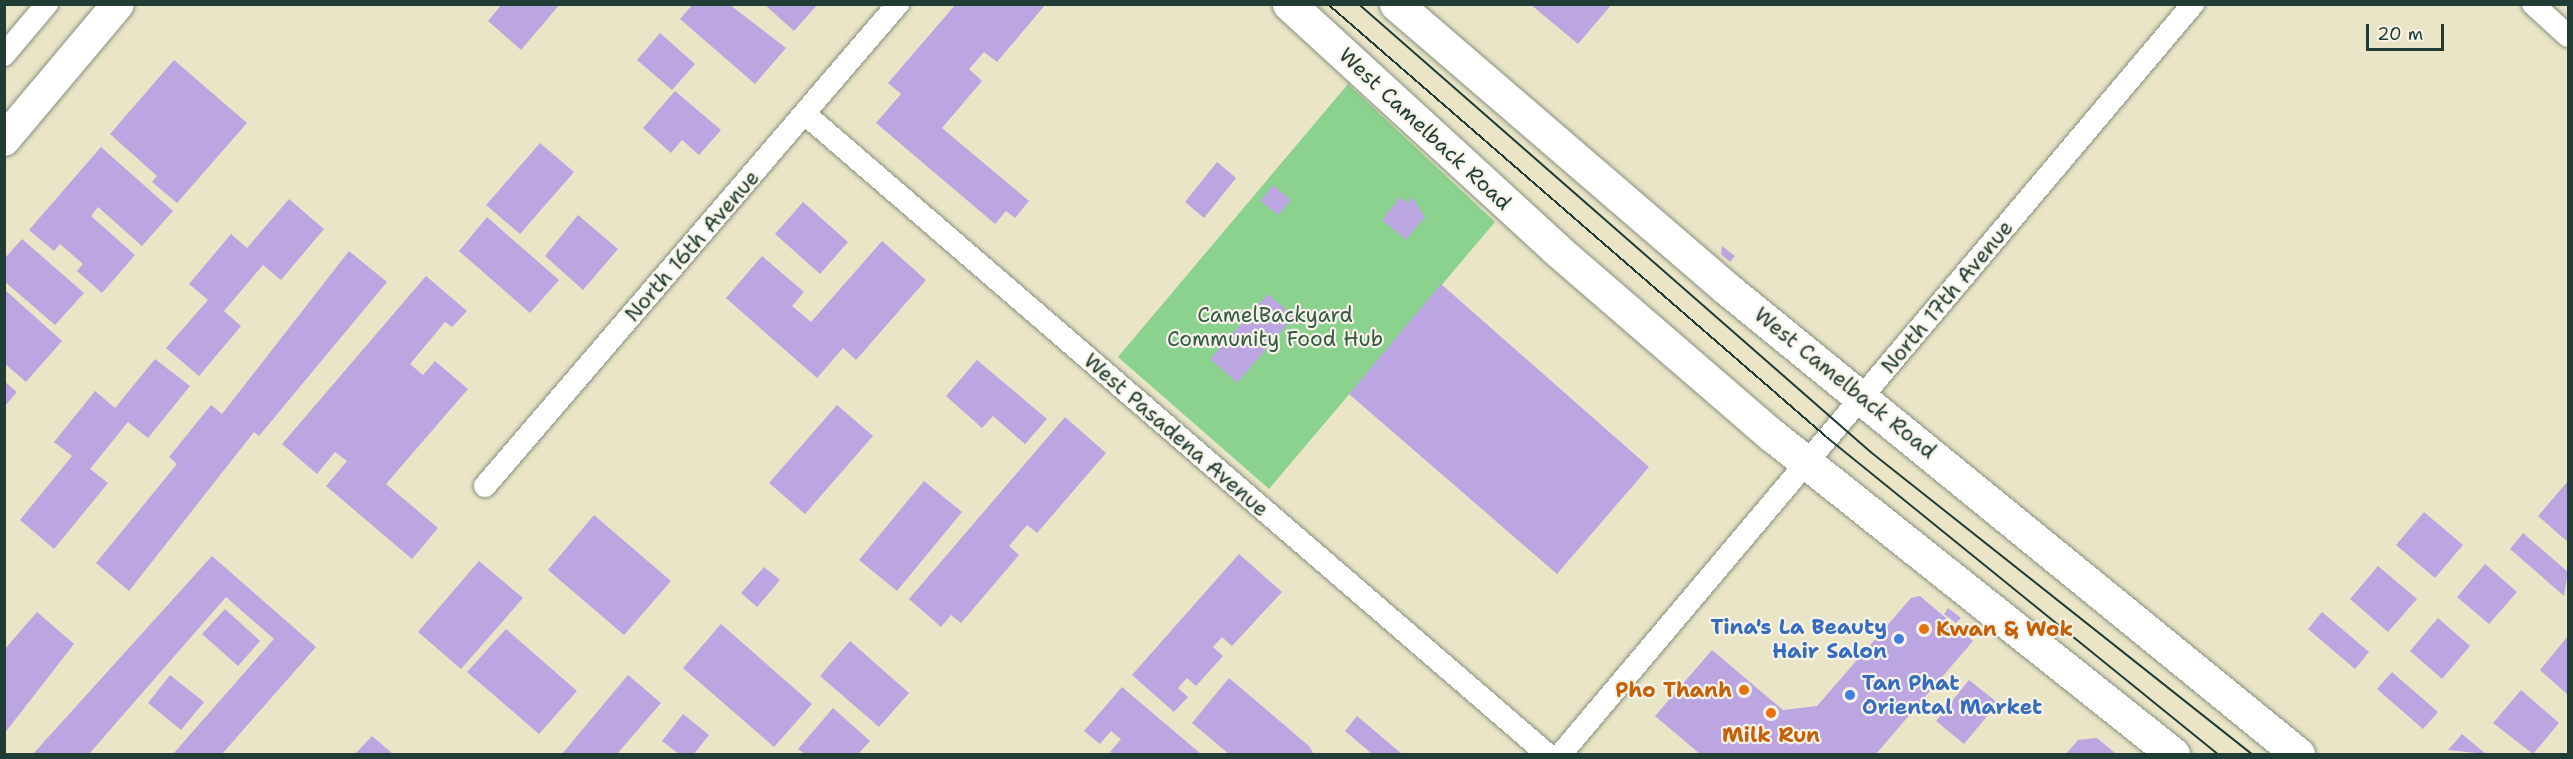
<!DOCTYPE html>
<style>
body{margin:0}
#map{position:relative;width:2573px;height:759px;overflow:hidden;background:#ebe5c8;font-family:"Shantell Sans",sans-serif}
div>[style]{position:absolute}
.green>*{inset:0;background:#8ad28d}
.building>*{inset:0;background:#bca6e2}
.roads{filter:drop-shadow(0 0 2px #85917e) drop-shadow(0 0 2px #85917e)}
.street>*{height:22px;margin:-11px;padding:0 11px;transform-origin:11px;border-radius:11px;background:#fff}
.secondary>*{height:32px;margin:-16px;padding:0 16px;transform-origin:16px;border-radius:16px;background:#fff}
.primary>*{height:33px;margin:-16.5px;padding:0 16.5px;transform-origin:16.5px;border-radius:16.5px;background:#fff}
.tram>*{height:1.5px;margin:-0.75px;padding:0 0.75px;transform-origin:0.75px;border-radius:0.75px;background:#1f3d34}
.dots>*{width:16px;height:16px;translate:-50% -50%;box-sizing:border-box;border:3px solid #f7f3e8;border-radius:50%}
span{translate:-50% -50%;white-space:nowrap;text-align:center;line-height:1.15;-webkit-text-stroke:4.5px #f7f3e8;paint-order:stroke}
.street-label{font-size:21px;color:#1f3d34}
.park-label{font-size:21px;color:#345b46}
.shop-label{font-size:21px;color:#366cbe;font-weight:700}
.right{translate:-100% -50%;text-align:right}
.left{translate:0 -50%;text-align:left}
.food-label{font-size:21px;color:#c56008;font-weight:700}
.frame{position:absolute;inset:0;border:6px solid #1f3d34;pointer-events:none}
.scale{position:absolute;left:2366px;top:24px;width:78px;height:27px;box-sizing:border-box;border:3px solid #1f3d34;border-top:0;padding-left:8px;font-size:18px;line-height:21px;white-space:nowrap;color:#1f3d34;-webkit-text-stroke:4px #f7f3e8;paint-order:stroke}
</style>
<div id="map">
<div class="green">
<div style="clip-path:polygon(1348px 84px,1495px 222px,1269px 489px,1118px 357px)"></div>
</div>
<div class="building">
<div style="clip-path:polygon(502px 4px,560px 4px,521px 50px,488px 21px)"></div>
<div style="clip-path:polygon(764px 4px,818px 4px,794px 31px)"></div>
<div style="clip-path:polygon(956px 4px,1046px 4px,997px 62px,984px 52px,969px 69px,982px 81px,942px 128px,1029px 201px,1015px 218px,1006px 211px,995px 224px,876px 123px,901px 94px,888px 83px)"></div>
<div style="clip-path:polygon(1530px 4px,1612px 4px,1578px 44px)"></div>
<div style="clip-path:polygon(692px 5px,730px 5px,786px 48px,755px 84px,680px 19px)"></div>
<div style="clip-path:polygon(660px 33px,695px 64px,672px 90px,637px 60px)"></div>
<div style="clip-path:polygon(174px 60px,247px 123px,177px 203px,152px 182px,157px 176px,110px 134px)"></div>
<div style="clip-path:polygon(675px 91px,721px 130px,699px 155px,682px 140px,671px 153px,643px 128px)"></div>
<div style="clip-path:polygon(540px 143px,574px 172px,520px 234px,486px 205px)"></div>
<div style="clip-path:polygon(101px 147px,173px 211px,142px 246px,98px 207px,91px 216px,135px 255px,102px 293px,77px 271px,83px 264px,60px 244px,54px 251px,29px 230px)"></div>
<div style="clip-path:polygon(1217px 162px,1236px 178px,1204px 218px,1185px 202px)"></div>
<div style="clip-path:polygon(1273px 185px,1291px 200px,1278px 215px,1260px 201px)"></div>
<div style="clip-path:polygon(1400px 197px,1408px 203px,1412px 197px,1425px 217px,1406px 240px,1382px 220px)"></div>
<div style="clip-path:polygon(289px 199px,324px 229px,281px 280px,263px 265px,224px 311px,241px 326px,199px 376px,166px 348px,208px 300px,189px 284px,231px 234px,247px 248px)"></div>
<div style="clip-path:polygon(803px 202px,848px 242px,820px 274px,775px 234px)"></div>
<div style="clip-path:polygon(578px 215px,618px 249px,583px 290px,545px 256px)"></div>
<div style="clip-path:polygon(487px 217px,559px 280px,530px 313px,459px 251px)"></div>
<div style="clip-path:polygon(22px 239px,84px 293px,55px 325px,4px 281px,4px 259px)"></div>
<div style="clip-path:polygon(882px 241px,926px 280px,856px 360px,843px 348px,817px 378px,726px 298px,762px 256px,804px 292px,792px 306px,811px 322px)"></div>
<div style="clip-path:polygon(1722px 246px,1735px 256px,1730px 262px,1721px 254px)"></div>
<div style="clip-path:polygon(349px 251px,387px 282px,259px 436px,254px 432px,129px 591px,96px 563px,177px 464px,169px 457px,211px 405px,222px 414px)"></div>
<div style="clip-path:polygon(426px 276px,467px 311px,452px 327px,445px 322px,410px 364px,423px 375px,435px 361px,468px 389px,386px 484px,438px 528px,412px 559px,326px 486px,347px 461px,335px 452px,317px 474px,282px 444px)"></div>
<div style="clip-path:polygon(1441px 284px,1649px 467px,1557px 574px,1349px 394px)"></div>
<div style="clip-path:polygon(4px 289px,62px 341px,26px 382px,4px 363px)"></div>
<div style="clip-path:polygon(1268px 294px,1294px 317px,1237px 383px,1210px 359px)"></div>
<div style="clip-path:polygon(155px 359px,190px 386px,148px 438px,128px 422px,90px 469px,108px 483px,54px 549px,20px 520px,72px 456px,54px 442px,95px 391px,115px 408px)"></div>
<div style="clip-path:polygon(977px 360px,1047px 419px,1025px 444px,993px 416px,982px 428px,946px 396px)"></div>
<div style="clip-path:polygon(4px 381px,17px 392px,4px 407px)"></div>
<div style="clip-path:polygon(837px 405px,873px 436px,805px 514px,769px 483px)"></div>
<div style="clip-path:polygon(1065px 417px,1106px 453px,1037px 533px,1027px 525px,1009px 546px,1019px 555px,961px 623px,951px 615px,941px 627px,909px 599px)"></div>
<div style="clip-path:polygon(924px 481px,962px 512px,897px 591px,859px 560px)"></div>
<div style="clip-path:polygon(2568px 481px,2568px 542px,2538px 516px)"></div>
<div style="clip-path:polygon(2424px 512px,2463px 545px,2435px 578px,2396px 545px)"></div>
<div style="clip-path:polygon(594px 515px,671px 581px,624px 635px,548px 570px)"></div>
<div style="clip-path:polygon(2523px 533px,2568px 572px,2564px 596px,2510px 549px)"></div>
<div style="clip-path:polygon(1239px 554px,1282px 592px,1232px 646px,1222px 637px,1213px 647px,1223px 656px,1196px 686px,1187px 678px,1178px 688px,1188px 697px,1174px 712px,1132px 675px)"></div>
<div style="clip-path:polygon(212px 556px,316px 647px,222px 754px,173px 754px,274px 639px,226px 597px,89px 754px,33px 754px)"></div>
<div style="clip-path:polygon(479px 561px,523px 598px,461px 669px,418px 632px)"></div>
<div style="clip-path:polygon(2485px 564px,2517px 592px,2489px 624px,2457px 597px)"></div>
<div style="clip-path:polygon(2378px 566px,2417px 599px,2388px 632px,2350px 599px)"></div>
<div style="clip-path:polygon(764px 567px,780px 580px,757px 607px,741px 593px)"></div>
<div style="clip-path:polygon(1920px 596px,1973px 641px,1876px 754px,1700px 754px,1655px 716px,1712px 650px,1783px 710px,1817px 706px,1911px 598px)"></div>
<div style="clip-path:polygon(1948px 608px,1961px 618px,1956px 623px,1944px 614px)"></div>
<div style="clip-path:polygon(225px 609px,260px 641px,238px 666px,202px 634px)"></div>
<div style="clip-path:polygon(37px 612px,74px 644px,4px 734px,4px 650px)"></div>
<div style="clip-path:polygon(2322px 612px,2369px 652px,2355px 669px,2308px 629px)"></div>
<div style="clip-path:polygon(2438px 618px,2470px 646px,2442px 679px,2410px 651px)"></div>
<div style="clip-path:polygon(721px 624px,812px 704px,774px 747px,683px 668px)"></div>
<div style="clip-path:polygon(506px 629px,577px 691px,539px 734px,467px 672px)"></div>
<div style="clip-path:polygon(2568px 636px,2568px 695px,2540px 670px)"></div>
<div style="clip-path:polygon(850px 641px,909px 693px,879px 727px,820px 676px)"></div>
<div style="clip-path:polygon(2392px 672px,2438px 712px,2423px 729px,2377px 689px)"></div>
<div style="clip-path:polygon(170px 675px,204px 702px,181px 730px,148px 703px)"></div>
<div style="clip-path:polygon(628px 675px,661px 703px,617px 754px,562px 754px)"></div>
<div style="clip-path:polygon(1229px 678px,1309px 746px,1314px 754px,1229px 754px,1192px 723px)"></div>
<div style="clip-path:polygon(1969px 680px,1998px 703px,1964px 744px,1936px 721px)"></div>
<div style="clip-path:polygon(1122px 687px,1201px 754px,1113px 754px,1110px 752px,1121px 739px,1111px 731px,1100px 744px,1084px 731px)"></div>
<div style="clip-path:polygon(2521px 690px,2559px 723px,2533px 754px,2493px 723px)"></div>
<div style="clip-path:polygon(833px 708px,870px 741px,858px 754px,805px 754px,798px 749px)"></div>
<div style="clip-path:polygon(683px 714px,709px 735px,694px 754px,679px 754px,662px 741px)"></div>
<div style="clip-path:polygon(1357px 716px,1402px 754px,1372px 754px,1345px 731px)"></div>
<div style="clip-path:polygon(2462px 734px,2486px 754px,2448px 750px)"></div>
<div style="clip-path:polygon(372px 736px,393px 754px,355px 754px)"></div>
<div style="clip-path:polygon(2097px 738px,2116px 754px,2066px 754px,2078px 740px)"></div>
</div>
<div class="roads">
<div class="street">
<div style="left:2533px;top:4px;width:47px;rotate:42.4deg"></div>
<div style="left:4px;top:55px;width:67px;rotate:-49.9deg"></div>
<div style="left:805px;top:114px;width:980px;rotate:40.78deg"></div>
<div style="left:485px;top:486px;width:635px;rotate:-49.41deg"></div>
<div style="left:1561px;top:754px;width:981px;rotate:-49.88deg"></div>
</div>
<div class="secondary">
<div style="left:4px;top:140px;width:177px;rotate:-50deg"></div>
</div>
<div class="primary">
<div style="left:1289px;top:4px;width:362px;rotate:42.5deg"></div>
<div style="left:1556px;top:249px;width:286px;rotate:40.8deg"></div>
<div style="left:1773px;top:436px;width:511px;rotate:38.48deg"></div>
<div style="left:1396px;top:4px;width:435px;rotate:40.7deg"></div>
<div style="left:1726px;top:288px;width:738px;rotate:39.17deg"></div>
</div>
</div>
<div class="tram">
<div style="left:1328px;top:4px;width:662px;rotate:40.96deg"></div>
<div style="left:1828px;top:438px;width:502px;rotate:39.02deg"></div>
<div style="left:1359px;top:4px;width:680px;rotate:41.19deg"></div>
<div style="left:1871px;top:452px;width:486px;rotate:38.4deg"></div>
</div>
<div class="dots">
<div style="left:1924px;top:629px;background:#e8710a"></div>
<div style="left:1899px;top:639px;background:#3f7fe0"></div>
<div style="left:1744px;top:690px;background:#e8710a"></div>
<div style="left:1850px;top:695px;background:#3f7fe0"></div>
<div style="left:1771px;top:713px;background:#e8710a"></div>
</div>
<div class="street-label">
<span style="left:1425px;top:129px;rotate:43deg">West Camelback Road</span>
<span style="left:692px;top:246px;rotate:-49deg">North 16th Avenue</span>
<span style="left:1947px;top:297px;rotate:-50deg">North 17th Avenue</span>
<span style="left:1845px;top:383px;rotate:39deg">West Camelback Road</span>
<span style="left:1176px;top:435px;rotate:41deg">West Pasadena Avenue</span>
</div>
<div class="park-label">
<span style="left:1275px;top:327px">CamelBackyard<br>Community Food Hub</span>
</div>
<div class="shop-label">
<span class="right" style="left:1887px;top:639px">Tina's La Beauty<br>Hair Salon</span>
<span class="left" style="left:1862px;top:695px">Tan Phat<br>Oriental Market</span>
</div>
<div class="food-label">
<span class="left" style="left:1936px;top:629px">Kwan &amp; Wok</span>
<span class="right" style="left:1732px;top:690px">Pho Thanh</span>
<span style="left:1771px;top:735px">Milk Run</span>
</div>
<div class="frame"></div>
<div class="scale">20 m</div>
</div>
